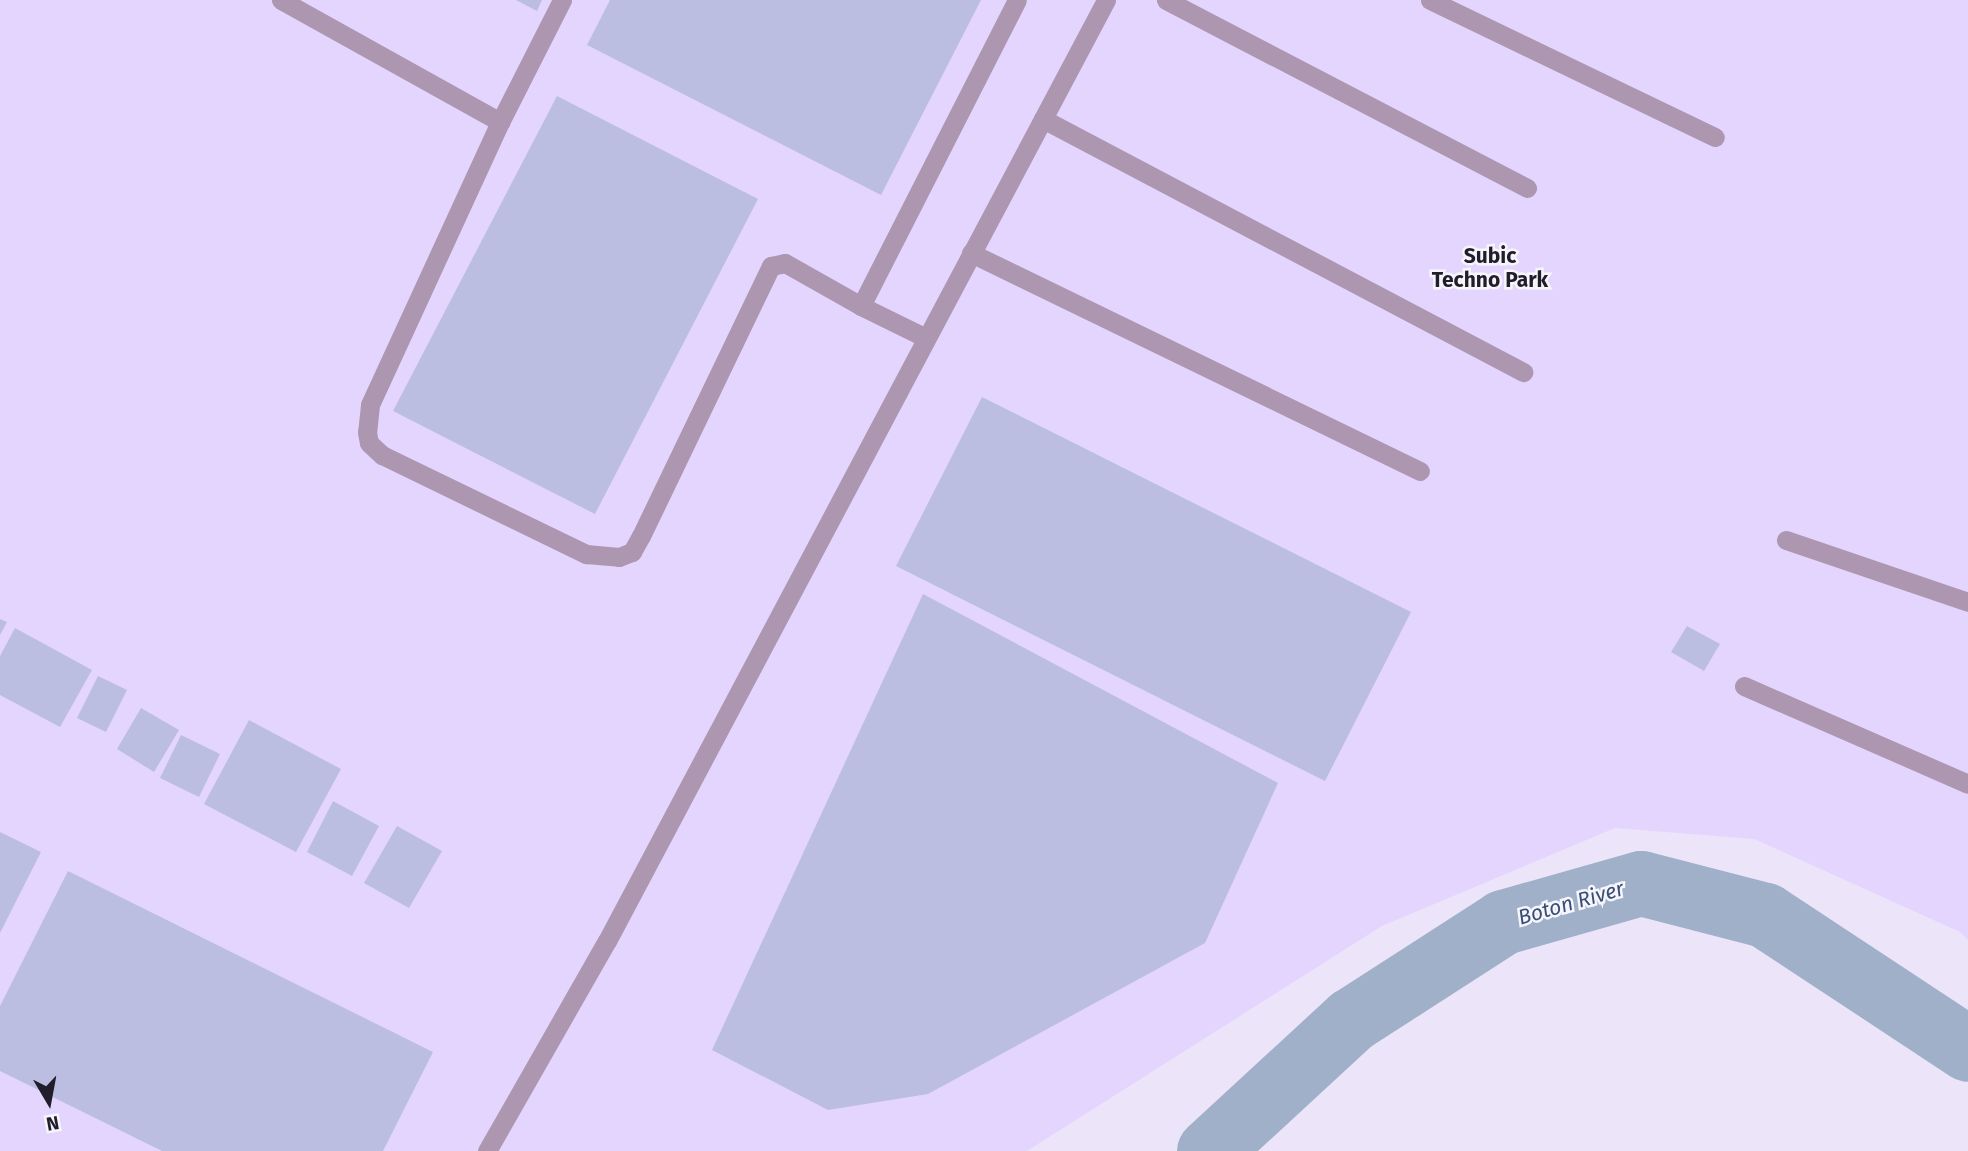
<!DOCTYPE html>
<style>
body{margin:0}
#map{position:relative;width:1968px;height:1151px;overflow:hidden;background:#ece5fa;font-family:"Fira Sans",sans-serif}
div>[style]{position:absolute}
.built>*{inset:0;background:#e4d5ff}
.river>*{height:65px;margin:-32.5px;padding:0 32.5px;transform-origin:32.5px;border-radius:32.5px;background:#a0b0c9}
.building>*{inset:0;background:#bbbee1}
.service>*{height:19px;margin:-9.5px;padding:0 9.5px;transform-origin:9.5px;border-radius:9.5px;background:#ad96b0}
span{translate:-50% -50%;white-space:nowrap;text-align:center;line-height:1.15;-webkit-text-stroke:5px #f7f5fc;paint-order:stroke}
.neighbourhood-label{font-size:21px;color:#221d2a;font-weight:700}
.water-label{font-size:21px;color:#374f75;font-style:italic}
.north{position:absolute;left:14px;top:1067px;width:70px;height:70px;-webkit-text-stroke:5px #f7f5fc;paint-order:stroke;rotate:170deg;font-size:19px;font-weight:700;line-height:28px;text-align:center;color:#221d2a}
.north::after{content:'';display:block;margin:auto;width:24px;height:32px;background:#221d2a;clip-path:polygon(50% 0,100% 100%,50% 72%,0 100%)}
</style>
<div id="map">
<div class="built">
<div style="clip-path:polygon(0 0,1968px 0,1968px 940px,1960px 932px,1754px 839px,1615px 828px,1382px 926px,1027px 1151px,0 1151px)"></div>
</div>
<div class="river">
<div style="left:1209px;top:1151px;width:193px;rotate:-42.7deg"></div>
<div style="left:1351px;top:1020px;width:181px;rotate:-32.8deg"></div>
<div style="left:1503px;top:922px;width:143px;rotate:-15.8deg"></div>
<div style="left:1641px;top:883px;width:128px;rotate:14.5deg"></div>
<div style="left:1765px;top:915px;width:243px;rotate:33.4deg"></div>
</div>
<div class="building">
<div style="clip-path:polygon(516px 0,542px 0,537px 11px)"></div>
<div style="clip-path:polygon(610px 0,981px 0,881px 195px,587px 45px)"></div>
<div style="clip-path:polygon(557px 96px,758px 199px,595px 514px,393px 411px)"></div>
<div style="clip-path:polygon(982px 397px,1411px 612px,1325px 781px,896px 566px)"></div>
<div style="clip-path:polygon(923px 594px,1278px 783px,1205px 943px,928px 1094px,828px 1110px,712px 1050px)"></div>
<div style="clip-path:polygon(0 619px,7px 622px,0 635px)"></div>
<div style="clip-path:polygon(1687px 626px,1720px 644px,1704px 671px,1671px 652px)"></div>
<div style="clip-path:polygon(15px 628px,92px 670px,60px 727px,0 695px,0 656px)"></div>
<div style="clip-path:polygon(98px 676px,127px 690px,106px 732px,77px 718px)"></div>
<div style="clip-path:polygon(141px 708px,179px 730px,154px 772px,117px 749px)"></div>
<div style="clip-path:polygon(249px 720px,341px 769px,296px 852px,204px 804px)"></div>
<div style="clip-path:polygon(181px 735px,220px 754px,199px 797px,160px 778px)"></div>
<div style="clip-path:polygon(333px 801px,379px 826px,352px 876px,307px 852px)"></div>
<div style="clip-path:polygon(397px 826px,442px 851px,409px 908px,364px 883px)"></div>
<div style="clip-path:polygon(0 832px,41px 852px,0 933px)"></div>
<div style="clip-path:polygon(68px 871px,433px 1052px,383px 1151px,162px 1151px,0 1071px,0 1006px)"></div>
</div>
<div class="service">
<div style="left:281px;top:0;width:251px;rotate:29.1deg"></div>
<div style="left:562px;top:0;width:137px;rotate:116.9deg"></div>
<div style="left:500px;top:122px;width:311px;rotate:114.7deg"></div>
<div style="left:370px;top:405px;width:27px;rotate:96deg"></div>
<div style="left:367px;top:432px;width:11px;rotate:80deg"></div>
<div style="left:369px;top:443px;width:18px;rotate:43deg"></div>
<div style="left:382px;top:455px;width:227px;rotate:25.9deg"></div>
<div style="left:586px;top:554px;width:33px;rotate:5deg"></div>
<div style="left:619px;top:557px;width:14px;rotate:-21deg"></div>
<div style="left:632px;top:552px;width:18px;rotate:-61deg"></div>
<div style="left:641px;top:536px;width:300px;rotate:-64.3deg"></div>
<div style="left:771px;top:266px;width:14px;rotate:-12deg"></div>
<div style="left:785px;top:263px;width:87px;rotate:29.5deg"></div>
<div style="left:861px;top:306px;width:343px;rotate:-63deg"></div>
<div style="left:1166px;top:0;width:407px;rotate:27.5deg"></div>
<div style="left:1430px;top:0;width:316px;rotate:25.7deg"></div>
<div style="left:1043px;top:119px;width:543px;rotate:27.79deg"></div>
<div style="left:971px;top:253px;width:499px;rotate:25.9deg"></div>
<div style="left:861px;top:306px;width:72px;rotate:26.2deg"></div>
<div style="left:1786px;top:540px;width:192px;rotate:18.8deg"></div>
<div style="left:1744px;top:686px;width:244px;rotate:23.6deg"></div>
<div style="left:487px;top:1151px;width:242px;rotate:-60.3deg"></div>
<div style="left:607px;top:941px;width:1065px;rotate:-62.06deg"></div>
</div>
<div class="neighbourhood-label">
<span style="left:1490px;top:268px">Subic<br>Techno Park</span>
</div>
<div class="water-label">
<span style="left:1571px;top:903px;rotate:-16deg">Boton River</span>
</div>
<div class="north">N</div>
</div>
